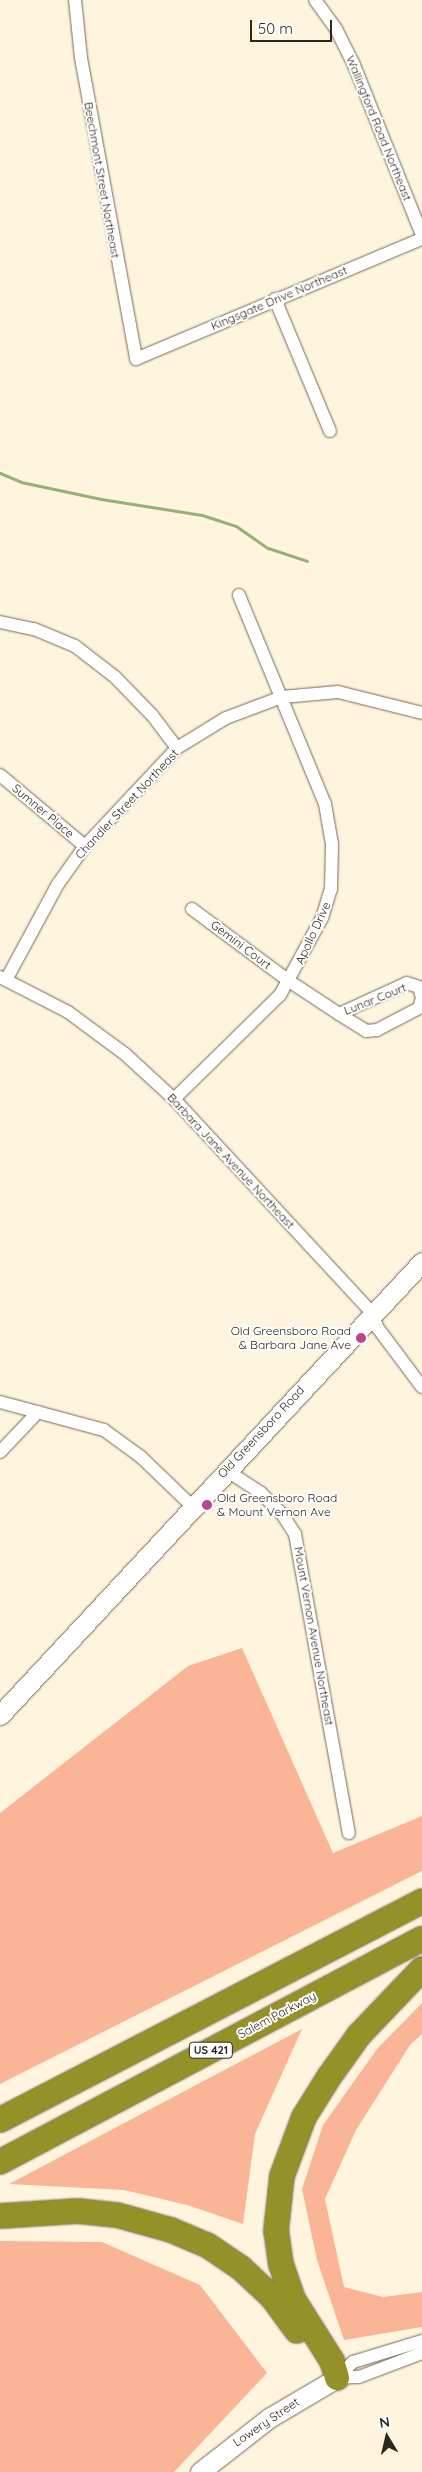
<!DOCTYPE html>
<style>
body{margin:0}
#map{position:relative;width:422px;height:2472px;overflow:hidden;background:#fff5df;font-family:Quicksand,sans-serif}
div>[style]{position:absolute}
.forest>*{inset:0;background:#f9b595}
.stream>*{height:3px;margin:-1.5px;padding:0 1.5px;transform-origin:1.5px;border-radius:1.5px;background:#95b275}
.roads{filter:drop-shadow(0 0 1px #746a51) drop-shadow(0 0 1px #746a51)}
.street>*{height:12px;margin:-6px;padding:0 6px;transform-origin:6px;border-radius:6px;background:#fff}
.secondary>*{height:19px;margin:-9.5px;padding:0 9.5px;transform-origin:9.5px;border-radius:9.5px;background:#fff}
.highway>*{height:24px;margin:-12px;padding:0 12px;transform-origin:12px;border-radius:12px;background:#939128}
.dots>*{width:14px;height:14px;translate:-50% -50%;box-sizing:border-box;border:2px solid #fff;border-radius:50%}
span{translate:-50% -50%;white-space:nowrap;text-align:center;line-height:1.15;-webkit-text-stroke:4px #fff;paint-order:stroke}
.shield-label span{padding:1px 4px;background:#fff;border:1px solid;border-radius:4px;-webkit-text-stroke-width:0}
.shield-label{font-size:11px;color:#2b271c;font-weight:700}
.street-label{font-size:12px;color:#2b271c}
.poi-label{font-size:12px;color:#2b271c}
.right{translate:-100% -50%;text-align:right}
.left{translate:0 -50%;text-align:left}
.north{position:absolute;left:362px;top:2412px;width:50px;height:50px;-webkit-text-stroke:4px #fff;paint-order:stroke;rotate:351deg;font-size:14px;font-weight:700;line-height:20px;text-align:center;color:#2b271c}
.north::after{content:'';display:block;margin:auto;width:18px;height:22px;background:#2b271c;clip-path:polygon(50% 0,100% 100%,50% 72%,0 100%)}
.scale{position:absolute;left:250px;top:20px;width:82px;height:22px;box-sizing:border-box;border:2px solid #2b271c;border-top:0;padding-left:6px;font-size:15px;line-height:18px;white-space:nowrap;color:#2b271c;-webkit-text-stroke:4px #fff;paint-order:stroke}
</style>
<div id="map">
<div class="forest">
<div style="clip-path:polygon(242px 1648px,333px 1853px,422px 1816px,422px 1871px,0 2084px,0 1813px,188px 1666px)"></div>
<div style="clip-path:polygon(422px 2003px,422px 2034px,410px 2045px,356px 2130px,325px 2199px,344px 2287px,383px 2297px,422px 2292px,422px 2327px,344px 2340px,317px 2260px,302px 2189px,323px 2125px,377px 2049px)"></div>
<div style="clip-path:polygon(302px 2029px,255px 2134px,243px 2224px,187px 2205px,124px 2190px,9px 2184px)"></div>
<div style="clip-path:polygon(0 2241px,102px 2242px,200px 2285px,267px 2373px,174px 2472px,0 2472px)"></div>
</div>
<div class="stream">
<div style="left:0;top:473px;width:23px;rotate:23deg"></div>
<div style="left:21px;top:482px;width:82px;rotate:12deg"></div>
<div style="left:101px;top:499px;width:102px;rotate:9deg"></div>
<div style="left:202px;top:515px;width:36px;rotate:18deg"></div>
<div style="left:236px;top:526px;width:39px;rotate:35deg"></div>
<div style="left:268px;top:548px;width:41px;rotate:18.4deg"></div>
</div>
<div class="roads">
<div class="street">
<div style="left:75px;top:0;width:58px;rotate:84.1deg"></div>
<div style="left:81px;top:58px;width:306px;rotate:79.6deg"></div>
<div style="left:136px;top:359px;width:310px;rotate:-22.8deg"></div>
<div style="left:315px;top:0;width:36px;rotate:54deg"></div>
<div style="left:336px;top:29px;width:40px;rotate:63.4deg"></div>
<div style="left:354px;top:65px;width:183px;rotate:68.2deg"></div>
<div style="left:275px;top:299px;width:143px;rotate:67.4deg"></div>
<div style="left:0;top:622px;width:35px;rotate:12deg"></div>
<div style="left:34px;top:629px;width:44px;rotate:22.5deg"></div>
<div style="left:75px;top:646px;width:51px;rotate:37.8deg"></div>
<div style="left:115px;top:677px;width:53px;rotate:45.8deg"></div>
<div style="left:152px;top:715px;width:41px;rotate:52.9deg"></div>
<div style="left:0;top:775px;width:111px;rotate:39.9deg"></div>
<div style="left:192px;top:909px;width:121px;rotate:36.6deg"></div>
<div style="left:289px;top:981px;width:60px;rotate:33.4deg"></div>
<div style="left:339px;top:1014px;width:32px;rotate:32deg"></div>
<div style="left:366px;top:1031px;width:11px;rotate:-5deg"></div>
<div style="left:377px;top:1030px;width:47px;rotate:-27.6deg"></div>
<div style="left:419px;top:1008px;width:10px;rotate:-73deg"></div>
<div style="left:422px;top:998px;width:11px;rotate:-105deg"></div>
<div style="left:419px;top:987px;width:13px;rotate:-162deg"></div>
<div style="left:407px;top:983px;width:75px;rotate:155.5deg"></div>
<div style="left:0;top:977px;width:76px;rotate:27.2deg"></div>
<div style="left:68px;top:1012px;width:71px;rotate:36.4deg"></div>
<div style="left:125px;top:1054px;width:67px;rotate:42.6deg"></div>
<div style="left:174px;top:1099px;width:292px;rotate:47.2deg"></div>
<div style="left:372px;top:1313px;width:15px;rotate:70deg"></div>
<div style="left:377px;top:1327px;width:75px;rotate:53.1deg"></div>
<div style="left:6px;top:980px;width:109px;rotate:-61.6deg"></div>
<div style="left:58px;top:884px;width:47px;rotate:-54.6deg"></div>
<div style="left:85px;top:846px;width:134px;rotate:-46.8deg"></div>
<div style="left:177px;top:748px;width:57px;rotate:-31.5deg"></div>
<div style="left:226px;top:718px;width:60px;rotate:-20.6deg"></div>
<div style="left:282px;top:697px;width:56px;rotate:-5.1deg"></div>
<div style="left:338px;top:692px;width:87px;rotate:14deg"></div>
<div style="left:174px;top:1099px;width:148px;rotate:-44.5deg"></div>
<div style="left:280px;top:995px;width:88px;rotate:-61.4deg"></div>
<div style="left:322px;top:918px;width:30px;rotate:-73deg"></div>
<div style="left:331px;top:889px;width:45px;rotate:-88.7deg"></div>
<div style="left:332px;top:844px;width:41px;rotate:-99.9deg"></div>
<div style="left:325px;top:804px;width:226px;rotate:-112.4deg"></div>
<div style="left:0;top:1402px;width:108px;rotate:15.1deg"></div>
<div style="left:104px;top:1430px;width:46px;rotate:36.1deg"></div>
<div style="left:141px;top:1457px;width:71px;rotate:43.9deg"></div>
<div style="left:0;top:1452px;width:55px;rotate:-46.5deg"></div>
<div style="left:226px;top:1470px;width:42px;rotate:33.3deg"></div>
<div style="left:261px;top:1493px;width:30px;rotate:45deg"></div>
<div style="left:282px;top:1514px;width:24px;rotate:57deg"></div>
<div style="left:295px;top:1534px;width:304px;rotate:79.8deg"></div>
<div style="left:337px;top:2378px;width:23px;rotate:-45deg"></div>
<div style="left:353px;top:2362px;width:72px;rotate:-16.9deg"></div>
<div style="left:337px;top:2378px;width:22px;rotate:-3deg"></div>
<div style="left:359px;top:2377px;width:67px;rotate:-20.9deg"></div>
</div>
<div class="secondary">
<div style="left:0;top:1715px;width:619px;rotate:-47.03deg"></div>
<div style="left:200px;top:2472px;width:88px;rotate:-38deg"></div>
<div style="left:269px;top:2418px;width:79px;rotate:-30.5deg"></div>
</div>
<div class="highway">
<div style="left:0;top:2120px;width:475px;rotate:-27.4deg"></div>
<div style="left:0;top:2162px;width:477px;rotate:-27.9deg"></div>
<div style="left:0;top:2216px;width:78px;rotate:-3.7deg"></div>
<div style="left:78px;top:2211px;width:39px;rotate:6deg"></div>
<div style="left:117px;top:2215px;width:56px;rotate:15.5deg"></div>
<div style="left:171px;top:2230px;width:39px;rotate:23deg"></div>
<div style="left:207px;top:2245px;width:41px;rotate:34.1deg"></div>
<div style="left:241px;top:2268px;width:42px;rotate:43.1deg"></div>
<div style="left:272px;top:2297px;width:42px;rotate:53.7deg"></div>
<div style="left:337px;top:2378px;width:18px;rotate:-106deg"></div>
<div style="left:332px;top:2361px;width:73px;rotate:-122.2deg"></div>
<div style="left:293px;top:2299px;width:36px;rotate:-109deg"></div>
<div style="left:281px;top:2265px;width:34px;rotate:-98deg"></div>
<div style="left:276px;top:2231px;width:55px;rotate:-83.8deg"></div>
<div style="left:282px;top:2176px;width:63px;rotate:-69.6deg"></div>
<div style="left:304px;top:2117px;width:47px;rotate:-58deg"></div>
<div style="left:329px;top:2077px;width:52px;rotate:-54.5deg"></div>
<div style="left:359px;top:2035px;width:91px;rotate:-46.3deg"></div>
</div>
</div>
<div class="dots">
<div style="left:361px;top:1338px;background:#bd4293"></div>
<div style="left:207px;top:1505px;background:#bd4293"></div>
</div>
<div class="shield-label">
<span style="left:211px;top:2050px">US 421</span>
</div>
<div class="street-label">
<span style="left:379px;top:128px;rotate:68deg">Wallingford Road Northeast</span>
<span style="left:102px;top:180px;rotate:80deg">Beechmont Street Northeast</span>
<span style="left:279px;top:298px;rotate:-23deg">Kingsgate Drive Northeast</span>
<span style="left:127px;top:804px;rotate:-47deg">Chandler Street Northeast</span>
<span style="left:43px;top:811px;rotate:40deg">Sumner Place</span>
<span style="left:313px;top:933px;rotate:-65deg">Apollo Drive</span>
<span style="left:241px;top:945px;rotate:37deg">Gemini Court</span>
<span style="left:375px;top:999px;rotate:-22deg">Lunar Court</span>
<span style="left:231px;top:1161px;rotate:47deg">Barbara Jane Avenue Northeast</span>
<span style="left:261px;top:1432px;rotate:-47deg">Old Greensboro Road</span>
<span style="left:314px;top:1636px;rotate:80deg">Mount Vernon Avenue Northeast</span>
<span style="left:277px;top:2015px;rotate:-28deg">Salem Parkway</span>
<span style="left:266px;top:2422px;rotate:-34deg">Lowery Street</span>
</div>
<div class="poi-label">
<span class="right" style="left:351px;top:1338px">Old Greensboro Road<br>&amp; Barbara Jane Ave</span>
<span class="left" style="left:217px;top:1505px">Old Greensboro Road<br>&amp; Mount Vernon Ave</span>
</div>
<div class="north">N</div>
<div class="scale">50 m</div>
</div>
